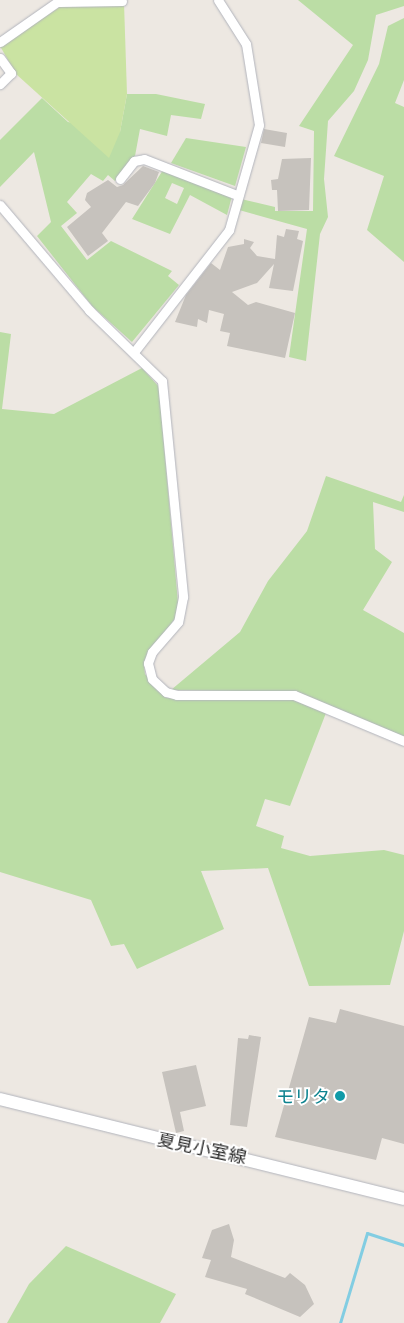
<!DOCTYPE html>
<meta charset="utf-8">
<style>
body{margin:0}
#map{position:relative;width:404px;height:1323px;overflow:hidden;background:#ede8e2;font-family:Manrope,"Noto Sans JP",sans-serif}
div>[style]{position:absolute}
.green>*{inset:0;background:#bbdda5}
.pitch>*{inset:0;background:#cae3a2}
.stream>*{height:3px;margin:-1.5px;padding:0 1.5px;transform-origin:1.5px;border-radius:1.5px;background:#82cde2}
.building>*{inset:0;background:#c6c2bd}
.roads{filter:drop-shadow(0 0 1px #b2b4bc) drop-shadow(0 0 1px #b2b4bc)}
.street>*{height:9px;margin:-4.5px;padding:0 4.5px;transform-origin:4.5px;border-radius:4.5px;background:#fff}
.secondary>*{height:12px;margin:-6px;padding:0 6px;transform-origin:6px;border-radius:6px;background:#fff}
.dots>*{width:14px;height:14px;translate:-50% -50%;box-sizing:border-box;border:2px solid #fff;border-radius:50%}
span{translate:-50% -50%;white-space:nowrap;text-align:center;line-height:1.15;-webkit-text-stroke:4px #fff;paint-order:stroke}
.culture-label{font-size:18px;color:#0d838f}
.right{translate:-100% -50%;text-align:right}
.street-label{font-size:18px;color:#2d2d2d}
</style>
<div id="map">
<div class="green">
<div style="clip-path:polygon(298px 0,404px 0,404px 6px,376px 15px,368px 60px,354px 91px,328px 121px,324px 179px,328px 217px,320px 234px,306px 361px,289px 357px,307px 229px,239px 210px,241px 199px,275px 207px,275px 211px,313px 211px,314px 131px,299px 126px,353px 45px)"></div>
<div style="clip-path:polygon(404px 18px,404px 80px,395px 103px,404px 107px,404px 262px,367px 230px,384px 176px,334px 156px,379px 64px,388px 26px)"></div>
<div style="clip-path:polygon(127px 94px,156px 94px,205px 104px,201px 119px,171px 115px,167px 136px,140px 129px,135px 156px,115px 181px,108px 175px,103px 181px,91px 174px,67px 202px,77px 213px,61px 226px,87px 260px,111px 241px,172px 271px,168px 276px,179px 285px,132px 342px,92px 306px,37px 236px,51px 222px,34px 152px,0 187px,0 140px,42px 98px,68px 122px,120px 132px)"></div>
<div style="clip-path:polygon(186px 138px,246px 147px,235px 186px,171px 163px)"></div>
<div style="clip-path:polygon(evenodd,163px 170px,232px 196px,227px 215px,190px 195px,170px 234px,132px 219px,163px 170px,172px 183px,184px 188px,177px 204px,165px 198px,172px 183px)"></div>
<div style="clip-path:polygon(0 332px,11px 334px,2px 409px,54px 414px,142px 368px,159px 387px,178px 603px,175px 618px,144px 665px,145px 674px,166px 698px,293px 700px,326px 713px,290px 806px,265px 799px,256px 826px,284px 836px,281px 848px,310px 856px,384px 850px,404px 855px,404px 931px,390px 985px,309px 986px,268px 868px,201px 871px,224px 929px,137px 969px,124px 944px,111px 946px,91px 900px,0 872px)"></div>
<div style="clip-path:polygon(326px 476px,401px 502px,404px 495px,404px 512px,373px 502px,375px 549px,392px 562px,363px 610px,404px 633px,404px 737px,297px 692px,171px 690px,240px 632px,268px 581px,307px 531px)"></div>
<div style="clip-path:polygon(66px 1246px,176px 1294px,160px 1323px,7px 1323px,29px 1284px)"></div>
</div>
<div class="pitch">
<div style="clip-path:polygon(124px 3px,127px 94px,120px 132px,109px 158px,16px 74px,0 46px,63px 5px)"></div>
</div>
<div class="stream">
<div style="left:340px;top:1323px;width:94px;rotate:-73.3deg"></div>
<div style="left:367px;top:1233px;width:39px;rotate:18deg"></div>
</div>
<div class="building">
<div style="clip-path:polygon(264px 129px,287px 133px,285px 147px,261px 143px)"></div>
<div style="clip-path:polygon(311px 158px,309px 210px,278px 211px,277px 190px,272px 190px,271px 180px,278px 179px,282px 159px)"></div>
<div style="clip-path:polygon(143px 166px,159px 172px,155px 183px,138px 206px,126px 202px,102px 233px,108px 241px,88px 256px,67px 227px,91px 207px,85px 200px,87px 193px,108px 180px,117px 187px,123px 185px)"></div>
<div style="clip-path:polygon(286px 229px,299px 231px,297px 239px,303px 241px,293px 291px,269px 288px,274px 264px,257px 283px,232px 292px,248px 305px,256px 302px,295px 313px,285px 358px,227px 346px,230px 333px,220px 331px,224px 314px,209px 310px,207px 323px,198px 319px,197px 327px,175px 322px,186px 295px,211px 263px,220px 270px,228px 247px,244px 244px,244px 239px,254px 242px,250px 248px,257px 256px,275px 259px,277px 235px,284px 237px)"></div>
<div style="clip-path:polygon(340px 1009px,404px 1026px,404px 1144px,382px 1138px,376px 1160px,275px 1137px,309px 1017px,336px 1023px)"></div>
<div style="clip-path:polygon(249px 1035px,261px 1037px,247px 1127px,230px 1125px,238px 1038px,248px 1039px)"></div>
<div style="clip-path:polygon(196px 1065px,206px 1106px,180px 1112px,184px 1131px,176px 1133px,162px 1072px)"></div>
<div style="clip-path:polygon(229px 1224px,234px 1240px,231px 1257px,285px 1278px,290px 1273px,305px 1285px,314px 1304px,300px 1317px,245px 1294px,247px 1289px,205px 1277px,211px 1260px,202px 1258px,212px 1230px)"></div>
</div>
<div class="roads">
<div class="street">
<div style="left:59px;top:2px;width:63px;rotate:-0.9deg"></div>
<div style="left:0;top:42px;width:73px;rotate:-35deg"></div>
<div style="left:0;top:58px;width:19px;rotate:54deg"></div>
<div style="left:11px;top:73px;width:16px;rotate:135deg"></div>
<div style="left:120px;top:179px;width:23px;rotate:-52deg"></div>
<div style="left:134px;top:161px;width:10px;rotate:-11deg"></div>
<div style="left:144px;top:159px;width:100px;rotate:21.2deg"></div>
<div style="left:0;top:205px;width:138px;rotate:49.7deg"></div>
<div style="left:89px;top:310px;width:102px;rotate:44.2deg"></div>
<div style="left:162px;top:381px;width:217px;rotate:84.4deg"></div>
<div style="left:183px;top:597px;width:25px;rotate:101deg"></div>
<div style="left:178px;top:622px;width:40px;rotate:131deg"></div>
<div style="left:152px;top:652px;width:12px;rotate:110deg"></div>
<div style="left:148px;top:663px;width:16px;rotate:76deg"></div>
<div style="left:152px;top:679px;width:19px;rotate:43deg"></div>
<div style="left:166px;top:692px;width:11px;rotate:15deg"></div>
<div style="left:177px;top:695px;width:117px"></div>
<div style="left:294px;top:695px;width:119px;rotate:22.7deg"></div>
<div style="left:134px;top:352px;width:155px;rotate:-52.1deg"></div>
<div style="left:229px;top:230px;width:109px;rotate:-74.1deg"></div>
<div style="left:259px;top:125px;width:82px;rotate:-99.1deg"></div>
<div style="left:246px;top:44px;width:52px;rotate:-122.5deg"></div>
</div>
<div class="secondary">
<div style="left:0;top:1099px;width:416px;rotate:13.9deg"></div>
</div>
</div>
<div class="dots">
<div style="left:340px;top:1096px;background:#0f9aa8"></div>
</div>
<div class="culture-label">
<span class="right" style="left:330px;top:1096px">モリタ</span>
</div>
<div class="street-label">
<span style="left:202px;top:1148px;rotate:12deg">夏見小室線</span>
</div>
</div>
